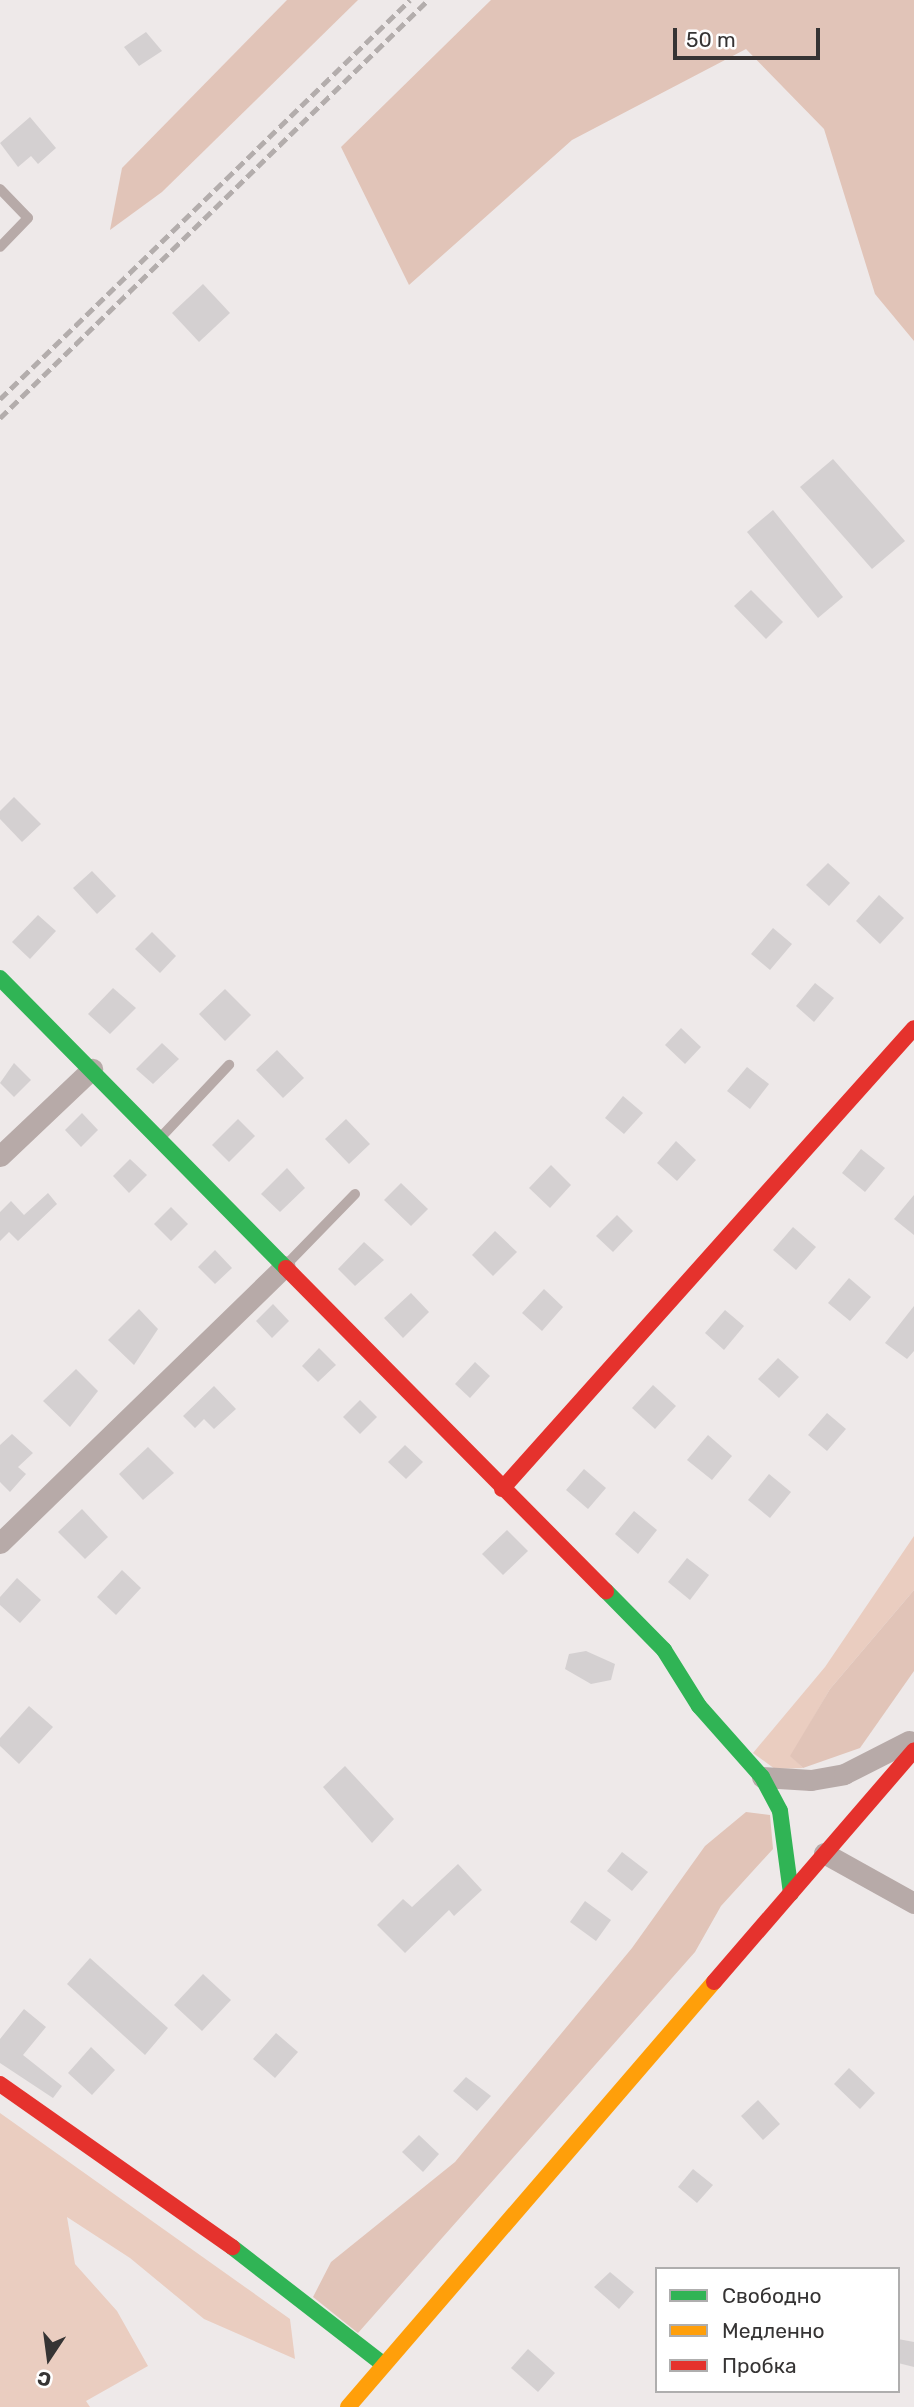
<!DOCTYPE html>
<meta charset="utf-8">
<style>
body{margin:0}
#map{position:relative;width:914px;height:2407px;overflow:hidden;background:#eee9e9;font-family:Rubik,sans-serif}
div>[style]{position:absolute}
.green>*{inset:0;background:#eacdc0}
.forest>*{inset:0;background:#e1c4b8}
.building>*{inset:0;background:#d4d0d1}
.lane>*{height:10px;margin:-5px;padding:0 5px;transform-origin:5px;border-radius:5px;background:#b7aaa8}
.street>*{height:21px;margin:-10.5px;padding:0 10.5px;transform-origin:10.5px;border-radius:10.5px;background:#b7aaa8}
.fast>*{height:16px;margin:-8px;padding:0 8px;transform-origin:8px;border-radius:8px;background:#30b455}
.slow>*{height:16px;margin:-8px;padding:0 8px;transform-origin:8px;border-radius:8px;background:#ff9f0a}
.jam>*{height:16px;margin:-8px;padding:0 8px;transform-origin:8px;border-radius:8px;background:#e5322d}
.rail>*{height:5px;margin-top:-2.5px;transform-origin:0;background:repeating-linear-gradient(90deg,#b3adac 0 10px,transparent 0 15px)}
span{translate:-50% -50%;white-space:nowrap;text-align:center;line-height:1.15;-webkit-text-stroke:5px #fff;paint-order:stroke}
.legend{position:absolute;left:655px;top:2267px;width:245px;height:126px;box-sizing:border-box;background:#fff;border:2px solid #afaeae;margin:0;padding:9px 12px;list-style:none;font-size:21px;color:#363434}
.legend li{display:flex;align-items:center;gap:14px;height:35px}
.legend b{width:35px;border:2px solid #afaeae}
.north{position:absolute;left:14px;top:2323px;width:70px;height:70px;-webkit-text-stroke:5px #fff;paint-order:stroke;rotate:193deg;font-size:19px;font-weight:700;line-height:28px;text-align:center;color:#363434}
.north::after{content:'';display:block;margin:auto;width:24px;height:32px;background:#363434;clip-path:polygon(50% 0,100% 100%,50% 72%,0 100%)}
.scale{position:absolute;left:673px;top:28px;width:147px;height:32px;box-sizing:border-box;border:4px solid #363434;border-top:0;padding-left:9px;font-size:21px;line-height:24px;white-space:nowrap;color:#363434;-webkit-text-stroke:5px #fff;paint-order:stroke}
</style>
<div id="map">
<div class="green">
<div style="clip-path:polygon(914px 1536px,914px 1590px,830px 1689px,791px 1756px,803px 1768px,775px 1769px,753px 1753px,825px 1667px)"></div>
<div style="clip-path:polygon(0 2113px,290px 2319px,295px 2359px,204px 2319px,130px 2258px,67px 2217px,75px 2264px,117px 2311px,148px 2366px,86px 2401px,90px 2407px,0 2407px)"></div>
</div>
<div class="forest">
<div style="clip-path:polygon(287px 0,358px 0,162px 192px,110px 230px,122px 168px)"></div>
<div style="clip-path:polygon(491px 0,914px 0,914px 341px,875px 294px,824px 129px,746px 49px,572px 140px,409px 285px,341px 147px)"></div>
<div style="clip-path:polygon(914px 1590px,914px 1671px,860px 1748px,803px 1768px,790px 1756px,830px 1689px)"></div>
<div style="clip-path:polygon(746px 1812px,770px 1815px,773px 1849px,721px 1906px,695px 1952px,358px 2333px,313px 2297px,331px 2262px,455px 2162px,632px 1948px,705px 1846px)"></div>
</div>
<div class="building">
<div style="clip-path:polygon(146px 32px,162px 51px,139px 66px,124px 47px)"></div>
<div style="clip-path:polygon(30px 117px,56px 148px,38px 164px,31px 156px,18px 167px,0 143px)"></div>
<div style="clip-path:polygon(203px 284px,230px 313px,199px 342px,172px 313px)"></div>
<div style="clip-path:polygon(833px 459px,905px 541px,872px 569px,800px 487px)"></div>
<div style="clip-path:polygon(773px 510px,843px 597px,818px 618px,747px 532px)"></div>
<div style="clip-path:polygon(751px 590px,783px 622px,766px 639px,734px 606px)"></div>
<div style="clip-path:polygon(14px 797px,41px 824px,22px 842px,0 819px,0 811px)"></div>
<div style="clip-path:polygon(828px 863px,850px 883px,829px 906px,806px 885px)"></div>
<div style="clip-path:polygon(92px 871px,116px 896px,97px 914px,73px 888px)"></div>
<div style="clip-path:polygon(879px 895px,904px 918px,880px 944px,856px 921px)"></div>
<div style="clip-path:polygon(38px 915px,56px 931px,30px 959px,12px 942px)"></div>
<div style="clip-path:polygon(773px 928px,792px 944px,770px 970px,751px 954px)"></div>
<div style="clip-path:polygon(152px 932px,176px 956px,160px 973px,135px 949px)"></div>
<div style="clip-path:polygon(815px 983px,834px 998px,814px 1022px,796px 1006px)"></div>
<div style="clip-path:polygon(113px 988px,136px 1008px,110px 1034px,88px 1014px)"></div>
<div style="clip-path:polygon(225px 989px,251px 1015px,225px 1041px,199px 1014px)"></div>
<div style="clip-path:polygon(681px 1028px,701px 1047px,685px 1064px,665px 1045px)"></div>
<div style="clip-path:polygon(162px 1043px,179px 1059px,153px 1084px,136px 1069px)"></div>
<div style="clip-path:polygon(277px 1050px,304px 1078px,283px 1098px,256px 1070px)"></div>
<div style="clip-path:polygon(14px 1063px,31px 1080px,14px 1097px,0 1083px)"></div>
<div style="clip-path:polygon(747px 1067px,769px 1084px,750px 1109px,727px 1091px)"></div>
<div style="clip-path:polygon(623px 1096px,643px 1113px,624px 1134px,605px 1118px)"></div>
<div style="clip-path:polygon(82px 1113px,98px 1130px,81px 1147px,65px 1130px)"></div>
<div style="clip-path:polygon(238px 1119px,255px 1136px,229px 1162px,212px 1145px)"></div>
<div style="clip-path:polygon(346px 1119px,370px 1144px,349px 1164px,325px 1139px)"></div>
<div style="clip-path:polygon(676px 1141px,696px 1160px,677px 1181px,657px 1163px)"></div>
<div style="clip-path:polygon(861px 1149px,885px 1168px,865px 1192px,842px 1173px)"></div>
<div style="clip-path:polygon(130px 1159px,147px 1175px,129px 1193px,113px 1176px)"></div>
<div style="clip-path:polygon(551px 1165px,571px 1185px,550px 1208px,529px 1188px)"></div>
<div style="clip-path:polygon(287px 1168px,305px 1188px,280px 1212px,261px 1194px)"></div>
<div style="clip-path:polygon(401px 1183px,428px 1209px,411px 1226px,384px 1200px)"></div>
<div style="clip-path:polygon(48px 1193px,57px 1204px,18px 1241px,9px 1232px,0 1241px,0 1212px,11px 1201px,24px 1215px)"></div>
<div style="clip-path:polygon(914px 1195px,914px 1235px,894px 1219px)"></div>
<div style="clip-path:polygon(171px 1207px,188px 1224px,171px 1241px,154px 1224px)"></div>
<div style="clip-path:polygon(617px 1215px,633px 1231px,613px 1252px,596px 1236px)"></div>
<div style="clip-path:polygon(793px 1227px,816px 1247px,796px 1270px,773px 1250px)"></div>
<div style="clip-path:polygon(495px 1231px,517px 1252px,493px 1276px,472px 1255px)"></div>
<div style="clip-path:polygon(364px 1242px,384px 1260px,355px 1286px,338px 1269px)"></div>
<div style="clip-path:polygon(215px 1250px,232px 1268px,215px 1284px,198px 1267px)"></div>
<div style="clip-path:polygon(849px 1278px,871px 1297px,850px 1321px,828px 1303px)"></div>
<div style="clip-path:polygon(544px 1289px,563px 1307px,542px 1331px,522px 1313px)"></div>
<div style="clip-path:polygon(411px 1293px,429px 1312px,403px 1338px,384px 1318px)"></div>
<div style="clip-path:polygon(273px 1304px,289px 1321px,272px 1338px,256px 1321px)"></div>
<div style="clip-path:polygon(914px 1306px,914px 1351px,907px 1359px,885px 1343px)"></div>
<div style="clip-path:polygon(139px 1309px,158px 1329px,134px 1365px,108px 1340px)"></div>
<div style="clip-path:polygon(725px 1310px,744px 1326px,724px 1350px,705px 1333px)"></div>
<div style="clip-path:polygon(319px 1348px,336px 1365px,318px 1382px,302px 1366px)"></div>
<div style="clip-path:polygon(778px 1358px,799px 1377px,779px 1398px,758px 1379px)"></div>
<div style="clip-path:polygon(475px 1362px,490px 1376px,470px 1398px,455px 1384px)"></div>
<div style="clip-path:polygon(76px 1369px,98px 1391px,70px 1427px,43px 1401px)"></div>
<div style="clip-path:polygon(653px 1385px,676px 1406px,655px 1429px,632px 1408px)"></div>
<div style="clip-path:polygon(214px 1386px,236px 1409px,214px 1429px,204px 1419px,195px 1428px,183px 1416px)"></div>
<div style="clip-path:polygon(360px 1400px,377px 1417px,360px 1434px,343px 1417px)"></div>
<div style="clip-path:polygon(827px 1413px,846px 1429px,827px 1451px,808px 1435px)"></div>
<div style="clip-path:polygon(12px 1434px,33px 1453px,18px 1467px,26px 1474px,10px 1492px,0 1482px,0 1445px)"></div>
<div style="clip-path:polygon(708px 1435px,732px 1456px,712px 1480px,687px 1460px)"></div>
<div style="clip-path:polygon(405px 1445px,423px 1462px,406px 1479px,388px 1462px)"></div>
<div style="clip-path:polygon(148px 1447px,174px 1473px,143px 1500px,119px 1474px)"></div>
<div style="clip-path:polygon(584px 1469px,606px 1488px,588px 1509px,566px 1490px)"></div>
<div style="clip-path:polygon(769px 1474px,791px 1492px,770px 1518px,748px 1500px)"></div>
<div style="clip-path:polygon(82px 1509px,108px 1537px,85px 1559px,58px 1532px)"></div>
<div style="clip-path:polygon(634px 1511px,657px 1530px,638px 1554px,615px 1534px)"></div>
<div style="clip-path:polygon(507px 1530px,528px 1551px,503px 1575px,482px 1554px)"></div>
<div style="clip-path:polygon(687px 1558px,709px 1575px,690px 1600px,668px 1582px)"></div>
<div style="clip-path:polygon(122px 1570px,141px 1588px,116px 1615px,97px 1597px)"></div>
<div style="clip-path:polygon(17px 1578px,41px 1600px,20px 1623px,0 1605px,0 1597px)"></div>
<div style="clip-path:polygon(586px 1651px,615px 1664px,611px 1680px,591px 1684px,565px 1669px,569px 1654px)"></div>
<div style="clip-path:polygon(29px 1706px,53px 1727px,19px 1764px,0 1746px,0 1738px)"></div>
<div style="clip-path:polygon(345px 1766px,394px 1819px,372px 1843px,323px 1787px)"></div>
<div style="clip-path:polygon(622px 1852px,648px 1872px,632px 1891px,607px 1871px)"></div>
<div style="clip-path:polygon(458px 1864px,482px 1890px,454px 1916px,449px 1910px,405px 1953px,377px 1925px,403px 1899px,412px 1907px)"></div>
<div style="clip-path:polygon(585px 1901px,611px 1920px,596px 1941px,570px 1922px)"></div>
<div style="clip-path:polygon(90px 1958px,168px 2028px,145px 2055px,67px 1984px)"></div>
<div style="clip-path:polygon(203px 1974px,231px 2000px,202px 2031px,174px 2005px)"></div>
<div style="clip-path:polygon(24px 2009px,46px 2027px,23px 2055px,62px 2086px,53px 2098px,0 2063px,0 2039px)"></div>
<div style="clip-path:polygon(276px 2033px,298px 2052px,275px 2078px,253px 2059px)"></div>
<div style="clip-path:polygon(91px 2047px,115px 2070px,92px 2095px,68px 2073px)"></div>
<div style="clip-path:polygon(849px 2068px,875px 2093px,860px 2109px,834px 2084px)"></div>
<div style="clip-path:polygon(466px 2077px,491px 2096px,477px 2111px,453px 2091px)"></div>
<div style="clip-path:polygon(758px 2100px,780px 2124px,763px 2140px,741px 2116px)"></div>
<div style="clip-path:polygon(419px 2135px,439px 2154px,423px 2172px,402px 2152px)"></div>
<div style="clip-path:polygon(693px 2169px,713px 2185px,697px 2203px,678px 2187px)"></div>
<div style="clip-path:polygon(610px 2272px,634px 2292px,619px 2309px,594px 2287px)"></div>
<div style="clip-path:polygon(898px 2339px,914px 2342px,914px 2367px,898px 2363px)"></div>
<div style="clip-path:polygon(528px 2349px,555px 2373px,538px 2392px,511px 2368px)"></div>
</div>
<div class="lane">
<div style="left:0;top:189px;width:40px;rotate:46deg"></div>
<div style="left:28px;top:218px;width:40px;rotate:134deg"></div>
<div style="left:162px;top:1136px;width:98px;rotate:-46.7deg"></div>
<div style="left:286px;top:1265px;width:99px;rotate:-45.8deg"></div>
</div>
<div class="street">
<div style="left:0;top:1156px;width:127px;rotate:-43.4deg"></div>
<div style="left:0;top:1543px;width:397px;rotate:-44.2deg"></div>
<div style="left:762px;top:1777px;width:49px;rotate:3.5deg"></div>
<div style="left:811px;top:1780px;width:34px;rotate:-10deg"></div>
<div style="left:844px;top:1774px;width:73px;rotate:-26.9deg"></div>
<div style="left:824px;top:1853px;width:103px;rotate:29.1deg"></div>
</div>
<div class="fast">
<div style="left:0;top:978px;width:407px;rotate:45.4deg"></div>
<div style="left:606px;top:1591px;width:83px;rotate:45.5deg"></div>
<div style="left:664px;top:1650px;width:66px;rotate:58deg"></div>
<div style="left:699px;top:1706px;width:95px;rotate:48.4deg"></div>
<div style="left:762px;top:1777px;width:38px;rotate:62deg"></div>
<div style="left:780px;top:1811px;width:83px;rotate:82.4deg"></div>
<div style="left:232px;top:2247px;width:192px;rotate:37.8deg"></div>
</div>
<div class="slow">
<div style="left:348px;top:2407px;width:561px;rotate:-49.27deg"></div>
</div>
<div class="jam">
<div style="left:286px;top:1268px;width:455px;rotate:45.3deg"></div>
<div style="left:502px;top:1489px;width:618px;rotate:-48.21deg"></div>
<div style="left:714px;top:1982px;width:306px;rotate:-49.2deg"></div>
<div style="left:0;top:2084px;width:284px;rotate:35.1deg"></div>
</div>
<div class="rail">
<div style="left:0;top:399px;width:572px;rotate:-44.22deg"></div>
<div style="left:0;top:418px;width:598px;rotate:-44.32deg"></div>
</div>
<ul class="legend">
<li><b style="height:9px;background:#30b455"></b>Свободно</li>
<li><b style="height:9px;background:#ff9f0a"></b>Медленно</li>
<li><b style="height:9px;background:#e5322d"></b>Пробка</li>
</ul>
<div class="north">С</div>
<div class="scale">50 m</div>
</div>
